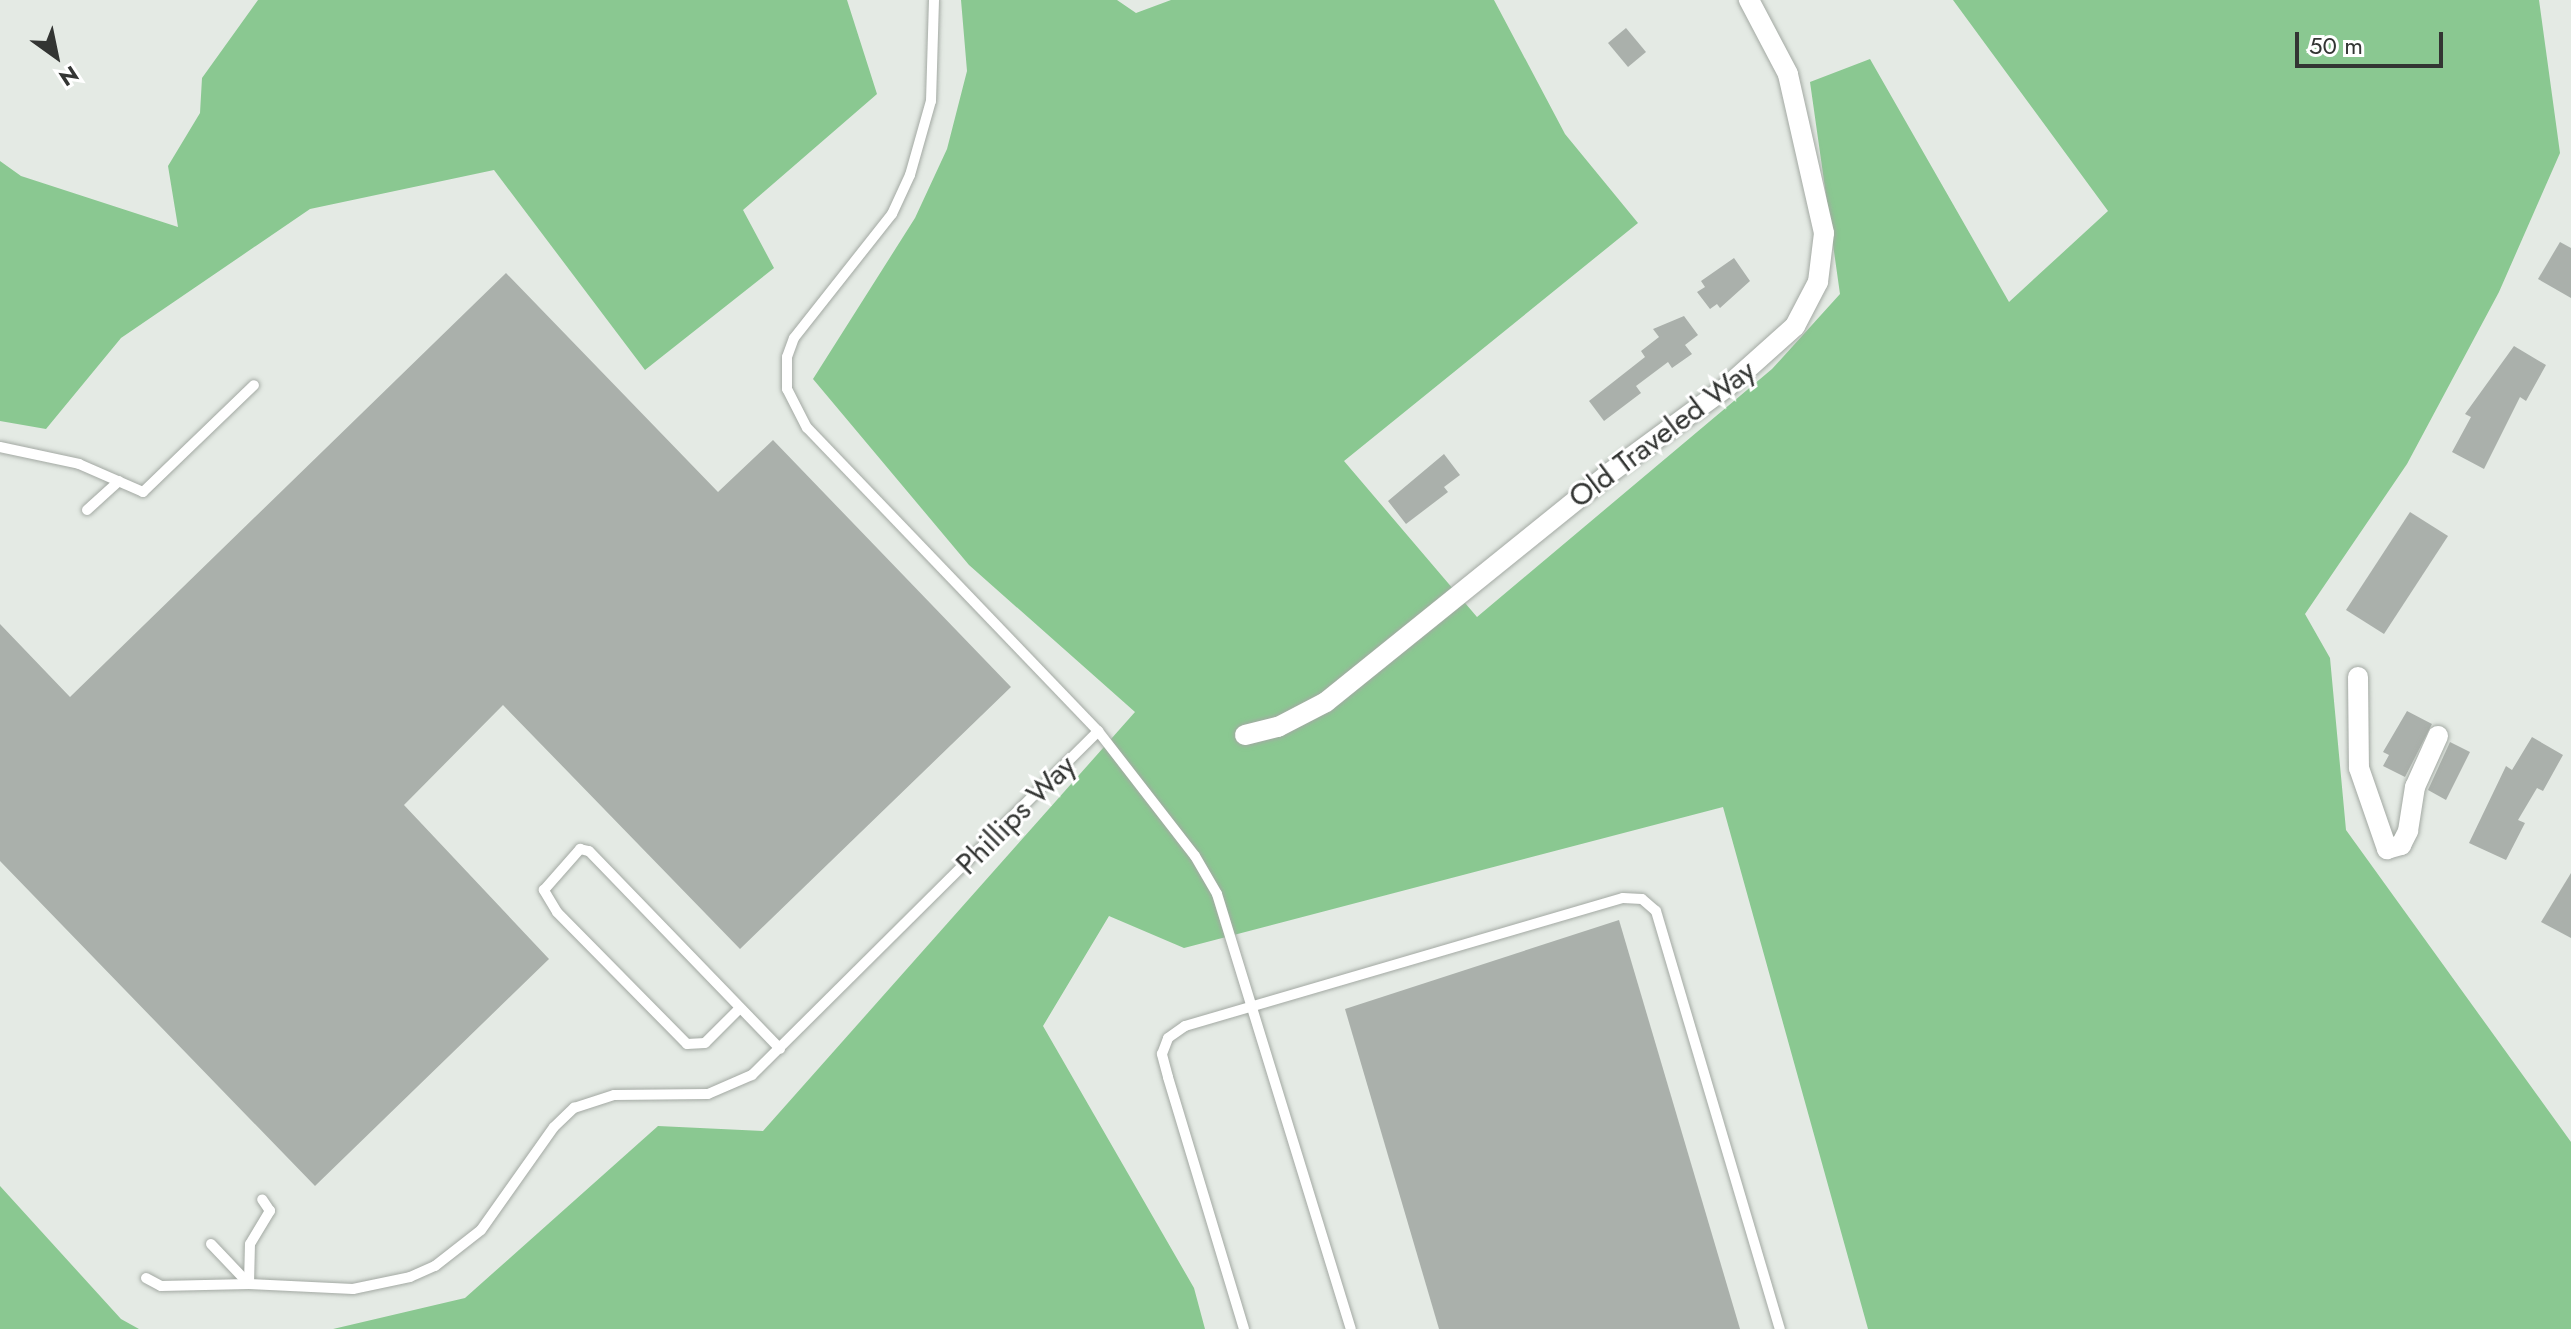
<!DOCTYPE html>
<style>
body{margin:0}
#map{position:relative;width:2571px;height:1329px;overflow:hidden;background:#e4eae4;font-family:Jost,sans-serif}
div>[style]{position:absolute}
.green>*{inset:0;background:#8ac891}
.building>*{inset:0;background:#aab0ab}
.roads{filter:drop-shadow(0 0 2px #a3a9a3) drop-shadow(0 0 2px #a3a9a3)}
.service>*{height:10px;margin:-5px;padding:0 5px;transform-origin:5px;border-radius:5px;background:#fff}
.minor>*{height:20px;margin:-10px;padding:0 10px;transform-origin:10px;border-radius:10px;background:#fff}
span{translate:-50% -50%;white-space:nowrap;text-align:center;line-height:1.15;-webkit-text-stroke:6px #fff;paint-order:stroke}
.street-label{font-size:30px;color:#333533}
.north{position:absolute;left:16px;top:16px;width:80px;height:80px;-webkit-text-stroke:6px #fff;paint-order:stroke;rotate:147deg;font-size:22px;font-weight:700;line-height:32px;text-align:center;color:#333533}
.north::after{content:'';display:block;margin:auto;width:28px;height:36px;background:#333533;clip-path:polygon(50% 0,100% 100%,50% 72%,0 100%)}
.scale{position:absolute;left:2295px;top:32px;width:148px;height:36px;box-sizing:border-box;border:4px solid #333533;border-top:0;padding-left:10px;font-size:24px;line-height:28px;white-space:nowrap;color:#333533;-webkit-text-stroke:6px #fff;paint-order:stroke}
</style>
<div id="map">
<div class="green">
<div style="clip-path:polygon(258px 0,847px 0,877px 94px,743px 210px,774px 268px,645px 370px,494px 170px,310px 209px,121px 338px,46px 429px,0 421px,0 161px,21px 176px,178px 227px,168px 166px,200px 113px,202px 78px)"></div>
<div style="clip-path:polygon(961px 0,1117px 0,1136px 13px,1171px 0,1494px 0,1565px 134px,1638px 223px,1344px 461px,1477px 617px,1772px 369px,1840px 294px,1810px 82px,1870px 59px,2009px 302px,2108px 211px,1953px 0,2539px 0,2560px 153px,2499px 292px,2407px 464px,2305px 614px,2330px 658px,2346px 830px,2571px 1142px,2571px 1329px,1868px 1329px,1723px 807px,1184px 948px,1109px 916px,1043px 1026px,1194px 1288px,1205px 1329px,333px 1329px,465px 1298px,658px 1126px,763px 1131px,1135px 712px,969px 565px,813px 379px,915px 218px,947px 149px,967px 71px)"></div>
<div style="clip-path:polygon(0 1186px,121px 1319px,139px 1329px,0 1329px)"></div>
</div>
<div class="building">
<div style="clip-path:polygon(1626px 28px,1646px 52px,1628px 67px,1608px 43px)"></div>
<div style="clip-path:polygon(2560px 242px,2571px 248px,2571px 298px,2538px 279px)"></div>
<div style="clip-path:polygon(1734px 258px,1750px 281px,1720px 308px,1717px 304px,1710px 309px,1697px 292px,1705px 287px,1701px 281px)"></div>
<div style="clip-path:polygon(506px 273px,718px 492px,773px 440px,1011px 687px,740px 949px,503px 705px,404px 805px,549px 959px,315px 1186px,0 861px,0 624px,70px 697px)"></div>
<div style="clip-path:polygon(1684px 316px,1698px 335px,1685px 345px,1692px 354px,1672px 368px,1668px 362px,1636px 386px,1641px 393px,1604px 421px,1589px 401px,1645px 357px,1641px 351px,1659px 337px,1653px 329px)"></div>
<div style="clip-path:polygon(2514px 346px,2546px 365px,2526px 401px,2520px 397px,2484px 469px,2452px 452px,2471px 417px,2465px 414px)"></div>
<div style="clip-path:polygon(1444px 454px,1460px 475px,1444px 487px,1448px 492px,1406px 524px,1388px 501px)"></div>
<div style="clip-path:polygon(2410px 512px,2448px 536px,2384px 634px,2346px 610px)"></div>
<div style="clip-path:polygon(2407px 711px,2432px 724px,2405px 777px,2383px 766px,2389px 755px,2383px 752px)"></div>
<div style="clip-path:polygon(2532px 737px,2563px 755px,2543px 791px,2537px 788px,2518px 820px,2525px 823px,2506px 860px,2469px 843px,2506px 766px,2512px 770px)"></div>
<div style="clip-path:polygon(2450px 742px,2470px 752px,2446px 800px,2428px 790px)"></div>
<div style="clip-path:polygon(2571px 873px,2571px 938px,2541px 922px)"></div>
<div style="clip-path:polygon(1619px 920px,1740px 1329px,1439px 1329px,1345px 1009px)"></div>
</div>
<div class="roads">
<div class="service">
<div style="left:0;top:447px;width:81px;rotate:12.1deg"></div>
<div style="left:79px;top:464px;width:70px;rotate:23.6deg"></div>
<div style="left:143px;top:492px;width:154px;rotate:-43.9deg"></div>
<div style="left:87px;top:510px;width:43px;rotate:-42.2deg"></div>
<div style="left:1098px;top:731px;width:158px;rotate:52.2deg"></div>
<div style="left:1195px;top:856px;width:44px;rotate:59.9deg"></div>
<div style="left:1217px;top:894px;width:455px;rotate:72.9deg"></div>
<div style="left:740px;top:1008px;width:49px;rotate:135deg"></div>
<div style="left:705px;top:1043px;width:18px;rotate:177deg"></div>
<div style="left:687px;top:1044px;width:185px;rotate:-134.6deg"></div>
<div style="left:557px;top:912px;width:26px;rotate:-121deg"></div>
<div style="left:544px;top:890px;width:55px;rotate:-48.7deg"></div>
<div style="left:580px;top:849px;width:9px;rotate:13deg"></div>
<div style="left:589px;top:851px;width:275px;rotate:46deg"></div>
<div style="left:211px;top:1244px;width:55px;rotate:46.5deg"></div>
<div style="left:249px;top:1284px;width:104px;rotate:2.8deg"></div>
<div style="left:353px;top:1289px;width:58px;rotate:-11.9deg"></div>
<div style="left:410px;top:1277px;width:27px;rotate:-24deg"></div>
<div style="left:435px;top:1266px;width:58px;rotate:-38deg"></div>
<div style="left:481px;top:1230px;width:126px;rotate:-54.7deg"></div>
<div style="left:554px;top:1127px;width:28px;rotate:-44deg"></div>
<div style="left:574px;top:1108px;width:42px;rotate:-18deg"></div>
<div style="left:614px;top:1095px;width:94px;rotate:-0.6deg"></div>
<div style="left:708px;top:1094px;width:48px;rotate:-23.4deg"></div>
<div style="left:752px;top:1075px;width:488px;rotate:-44.8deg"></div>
<div style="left:1098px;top:731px;width:420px;rotate:-133.8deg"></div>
<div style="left:807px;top:428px;width:44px;rotate:-117.1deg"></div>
<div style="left:787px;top:389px;width:32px;rotate:-90deg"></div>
<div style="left:787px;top:357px;width:20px;rotate:-70deg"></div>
<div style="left:794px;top:338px;width:158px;rotate:-51.7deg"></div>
<div style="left:892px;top:214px;width:43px;rotate:-65.2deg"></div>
<div style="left:910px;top:175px;width:77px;rotate:-74.2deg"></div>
<div style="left:931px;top:101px;width:101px;rotate:-88.3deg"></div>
<div style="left:146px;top:1278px;width:17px;rotate:28deg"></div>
<div style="left:161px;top:1286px;width:88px;rotate:-1.3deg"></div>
<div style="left:249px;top:1284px;width:40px;rotate:-88.6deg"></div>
<div style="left:250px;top:1244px;width:39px;rotate:-59deg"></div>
<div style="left:270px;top:1211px;width:14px;rotate:-124deg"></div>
<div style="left:1244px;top:1329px;width:263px;rotate:-106.8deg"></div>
<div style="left:1168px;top:1077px;width:24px;rotate:-105deg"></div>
<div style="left:1162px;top:1054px;width:17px;rotate:-69deg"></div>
<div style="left:1168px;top:1038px;width:21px;rotate:-35deg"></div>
<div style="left:1185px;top:1026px;width:456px;rotate:-16.3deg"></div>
<div style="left:1623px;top:898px;width:19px;rotate:3deg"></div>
<div style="left:1642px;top:899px;width:18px;rotate:41deg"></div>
<div style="left:1656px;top:911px;width:436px;rotate:73.5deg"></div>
</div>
<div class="minor">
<div style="left:2358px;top:677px;width:91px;rotate:89.4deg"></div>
<div style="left:2359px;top:768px;width:86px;rotate:70.9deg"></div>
<div style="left:2387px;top:849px;width:15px;rotate:-16deg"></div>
<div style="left:2401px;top:845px;width:16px;rotate:-63deg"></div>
<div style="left:2408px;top:831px;width:45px;rotate:-81deg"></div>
<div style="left:2415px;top:787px;width:56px;rotate:-65.7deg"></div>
<div style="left:1245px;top:735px;width:34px;rotate:-14deg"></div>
<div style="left:1278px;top:727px;width:54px;rotate:-27.5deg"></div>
<div style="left:1326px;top:702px;width:361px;rotate:-38.9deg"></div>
<div style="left:1607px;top:475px;width:150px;rotate:-36.3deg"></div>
<div style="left:1728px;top:386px;width:90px;rotate:-41.8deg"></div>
<div style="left:1795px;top:326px;width:50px;rotate:-62.4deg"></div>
<div style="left:1818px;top:282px;width:49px;rotate:-83deg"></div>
<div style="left:1824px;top:233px;width:163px;rotate:-102.8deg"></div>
<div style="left:1788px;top:74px;width:84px;rotate:-117.8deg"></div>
</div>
</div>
<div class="street-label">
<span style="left:1662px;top:434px;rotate:-37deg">Old Traveled Way</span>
<span style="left:1016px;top:815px;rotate:-45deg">Phillips Way</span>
</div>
<div class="north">N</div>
<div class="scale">50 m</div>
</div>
